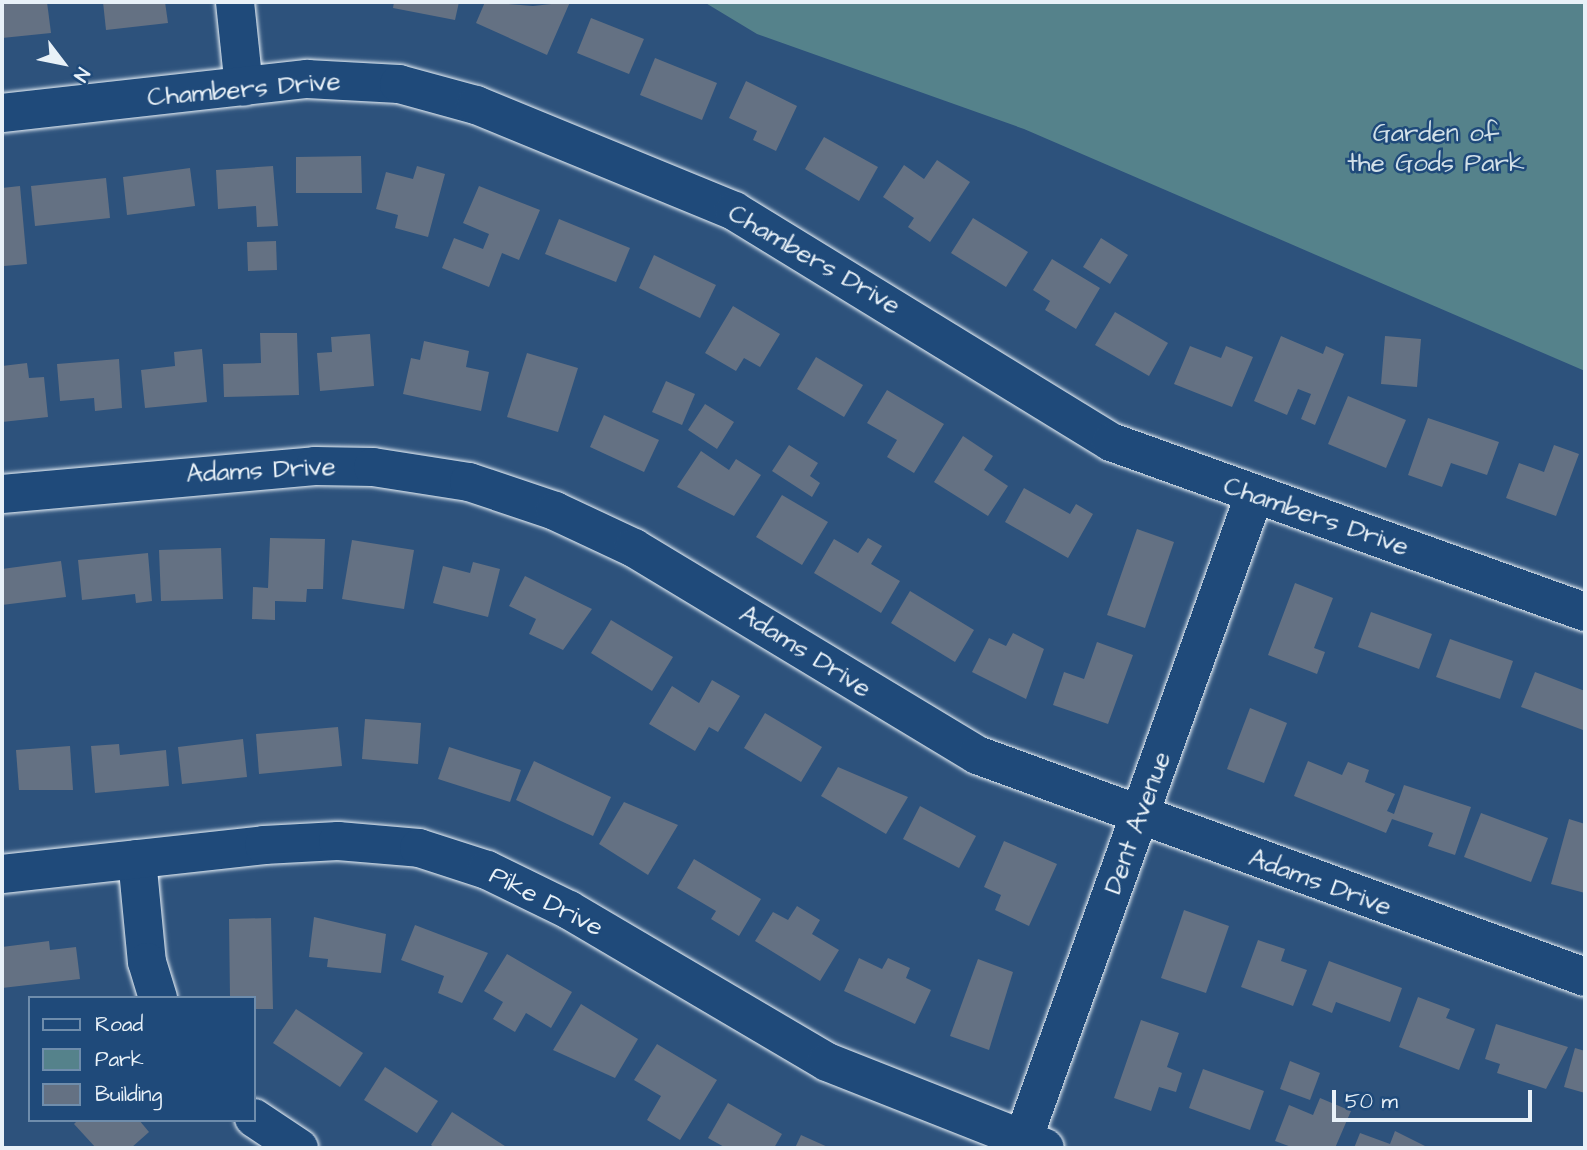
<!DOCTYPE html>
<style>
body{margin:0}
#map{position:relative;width:1587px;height:1150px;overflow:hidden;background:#2d527c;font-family:"Architects Daughter",sans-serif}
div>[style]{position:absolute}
.green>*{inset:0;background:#55828b}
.building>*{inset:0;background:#647183}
.roads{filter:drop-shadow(0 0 2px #e8f1f8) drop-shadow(0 0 2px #e8f1f8)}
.minor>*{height:38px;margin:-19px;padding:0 19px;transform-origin:19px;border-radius:19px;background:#1f4a7a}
span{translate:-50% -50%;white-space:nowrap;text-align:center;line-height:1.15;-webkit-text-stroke:5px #1f4a7a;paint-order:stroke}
.street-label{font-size:26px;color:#e8f1f8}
.park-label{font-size:26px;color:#d2e0e8}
.frame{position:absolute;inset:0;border:4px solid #e8f1f8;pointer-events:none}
.legend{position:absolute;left:28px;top:996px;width:228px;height:126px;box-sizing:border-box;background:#1f4a7a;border:2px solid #6f8dac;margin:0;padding:9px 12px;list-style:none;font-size:21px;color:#e8f1f8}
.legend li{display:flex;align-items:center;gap:14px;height:35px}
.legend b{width:35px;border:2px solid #6f8dac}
.north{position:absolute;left:28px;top:28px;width:70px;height:70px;-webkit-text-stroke:5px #1f4a7a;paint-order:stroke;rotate:122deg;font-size:19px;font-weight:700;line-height:28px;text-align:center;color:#e8f1f8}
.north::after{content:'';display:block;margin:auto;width:24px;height:32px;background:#e8f1f8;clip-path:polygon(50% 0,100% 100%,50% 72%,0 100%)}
.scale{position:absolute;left:1332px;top:1090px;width:200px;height:32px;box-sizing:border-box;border:4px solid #e8f1f8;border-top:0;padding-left:9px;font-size:21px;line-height:24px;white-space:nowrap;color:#e8f1f8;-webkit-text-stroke:5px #1f4a7a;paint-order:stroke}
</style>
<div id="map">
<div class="green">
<div style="clip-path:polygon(704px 2px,1585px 2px,1585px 371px,1024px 129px,757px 34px)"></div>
</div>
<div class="building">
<div style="clip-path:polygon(2px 2px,47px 2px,51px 33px,2px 38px)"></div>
<div style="clip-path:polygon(103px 2px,165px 2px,168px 23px,106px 30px)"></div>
<div style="clip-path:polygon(394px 2px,459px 2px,455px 20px,393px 8px)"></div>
<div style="clip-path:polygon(485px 2px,533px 6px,570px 2px,547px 55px,476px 23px)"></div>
<div style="clip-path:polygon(591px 18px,644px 39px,629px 74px,577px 53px)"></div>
<div style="clip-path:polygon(655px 58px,717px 83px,702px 120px,640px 95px)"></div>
<div style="clip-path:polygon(746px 81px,797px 106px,776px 151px,753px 140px,757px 131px,729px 118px)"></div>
<div style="clip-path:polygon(824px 137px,878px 167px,859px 201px,805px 169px)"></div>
<div style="clip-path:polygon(361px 156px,362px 193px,296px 193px,296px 157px)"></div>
<div style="clip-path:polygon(937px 160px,970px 182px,930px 242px,908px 227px,914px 218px,883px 197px,904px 165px,924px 179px)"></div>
<div style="clip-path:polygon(273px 166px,278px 226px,257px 227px,256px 206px,218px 209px,216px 170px)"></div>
<div style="clip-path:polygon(417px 166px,445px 174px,428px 237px,395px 228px,398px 215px,376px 209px,386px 172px,413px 179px)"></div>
<div style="clip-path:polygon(190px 168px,195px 206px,127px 215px,123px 177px)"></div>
<div style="clip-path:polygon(106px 178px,110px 218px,35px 226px,31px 186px)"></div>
<div style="clip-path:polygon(20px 186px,27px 264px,4px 266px,2px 188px)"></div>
<div style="clip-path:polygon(479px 186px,540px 210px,519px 260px,502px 253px,489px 287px,442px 268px,454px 238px,483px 249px,489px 234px,463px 223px)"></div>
<div style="clip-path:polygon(973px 218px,1028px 252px,1006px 287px,951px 253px)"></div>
<div style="clip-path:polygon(559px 219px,630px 248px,616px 282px,545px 254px)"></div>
<div style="clip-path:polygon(1101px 238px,1128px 255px,1110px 284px,1083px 267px)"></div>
<div style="clip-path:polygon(276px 241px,277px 270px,248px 271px,247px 242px)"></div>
<div style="clip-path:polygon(654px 255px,716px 285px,700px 318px,639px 288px)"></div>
<div style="clip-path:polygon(1052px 259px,1100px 288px,1076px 329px,1045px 310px,1050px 301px,1033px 290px)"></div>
<div style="clip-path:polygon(733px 306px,780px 334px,760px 367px,744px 358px,736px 371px,705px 353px)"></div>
<div style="clip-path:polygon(1115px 312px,1168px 343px,1149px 376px,1095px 345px)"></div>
<div style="clip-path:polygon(260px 333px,297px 333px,299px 395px,224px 397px,223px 364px,261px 363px)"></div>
<div style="clip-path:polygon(370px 334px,374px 386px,320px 391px,317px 353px,332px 352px,331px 337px)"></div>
<div style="clip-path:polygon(1281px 336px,1323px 354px,1326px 346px,1344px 354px,1315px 425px,1301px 419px,1311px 394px,1298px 389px,1287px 415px,1254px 401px)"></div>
<div style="clip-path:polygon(1385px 336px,1421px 339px,1417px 387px,1381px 384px)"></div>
<div style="clip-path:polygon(424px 341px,469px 351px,466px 367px,489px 372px,481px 411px,403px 394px,411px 358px,420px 360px)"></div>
<div style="clip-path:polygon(1190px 346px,1221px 358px,1226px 346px,1253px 357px,1232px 407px,1174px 384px)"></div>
<div style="clip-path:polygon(202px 349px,207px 402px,145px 408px,141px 370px,175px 366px,174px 352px)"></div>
<div style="clip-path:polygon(527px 353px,578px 368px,558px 432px,507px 417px)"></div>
<div style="clip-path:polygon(816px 357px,863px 385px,844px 417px,797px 389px)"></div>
<div style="clip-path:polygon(119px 359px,122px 408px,95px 411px,94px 398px,60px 401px,57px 364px)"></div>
<div style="clip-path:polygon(27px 363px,29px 378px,44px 377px,48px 417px,2px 422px,2px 366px)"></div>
<div style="clip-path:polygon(666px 381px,695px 394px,682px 425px,652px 412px)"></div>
<div style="clip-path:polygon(887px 390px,944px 424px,914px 473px,887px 457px,897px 440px,867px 423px)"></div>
<div style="clip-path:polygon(1348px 396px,1406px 420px,1386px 468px,1328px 444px)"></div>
<div style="clip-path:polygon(705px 404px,734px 422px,717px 449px,688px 430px)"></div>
<div style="clip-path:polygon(604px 415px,659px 440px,644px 472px,590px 447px)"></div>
<div style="clip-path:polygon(1428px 418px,1499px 442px,1487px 475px,1451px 463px,1442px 487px,1408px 475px)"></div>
<div style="clip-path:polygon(963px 436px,993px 456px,984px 470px,1008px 486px,988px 516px,934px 482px)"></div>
<div style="clip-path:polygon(789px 445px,818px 463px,810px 476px,820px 483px,812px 497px,772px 471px)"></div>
<div style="clip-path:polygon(1554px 445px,1579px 454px,1556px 516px,1506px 498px,1519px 463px,1544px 472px)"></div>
<div style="clip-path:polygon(701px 451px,729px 470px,736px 459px,761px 475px,734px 516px,677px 487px)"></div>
<div style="clip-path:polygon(1024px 488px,1070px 514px,1076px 504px,1093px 514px,1068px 558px,1005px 522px)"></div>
<div style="clip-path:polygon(782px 495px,828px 522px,802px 565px,756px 537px)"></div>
<div style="clip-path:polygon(1137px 529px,1174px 542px,1145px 628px,1107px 615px)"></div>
<div style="clip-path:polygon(270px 538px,325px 539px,323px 589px,307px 589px,306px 602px,275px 601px,275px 620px,252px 619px,253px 587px,268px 588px)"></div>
<div style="clip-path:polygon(868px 538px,882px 546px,871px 564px,900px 581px,881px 613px,814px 573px,834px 539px,858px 553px)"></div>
<div style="clip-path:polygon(352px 540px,414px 550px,404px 609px,342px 599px)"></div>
<div style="clip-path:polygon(221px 548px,223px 599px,161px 601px,159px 550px)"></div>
<div style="clip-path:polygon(148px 553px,152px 601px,136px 603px,135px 594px,82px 600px,78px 560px)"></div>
<div style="clip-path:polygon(61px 561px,66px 597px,2px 605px,2px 569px)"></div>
<div style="clip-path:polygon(473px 562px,500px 569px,488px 617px,433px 603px,443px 566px,470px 573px)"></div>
<div style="clip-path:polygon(525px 576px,592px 609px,563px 650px,529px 634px,536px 619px,509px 606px)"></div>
<div style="clip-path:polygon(1295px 583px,1333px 598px,1314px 648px,1325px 652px,1317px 674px,1268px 655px)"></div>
<div style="clip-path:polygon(910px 591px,974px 630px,955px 662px,891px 623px)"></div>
<div style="clip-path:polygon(1371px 612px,1432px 634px,1419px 669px,1358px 647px)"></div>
<div style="clip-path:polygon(611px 620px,673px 657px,652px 691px,591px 653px)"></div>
<div style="clip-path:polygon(1013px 633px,1044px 649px,1026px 699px,972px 672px,989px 638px,1006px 646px)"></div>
<div style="clip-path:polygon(1450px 639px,1513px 661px,1500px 699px,1436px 677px)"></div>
<div style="clip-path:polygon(1097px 642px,1133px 655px,1108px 724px,1053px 705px,1064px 672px,1084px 679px)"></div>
<div style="clip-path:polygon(1535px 672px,1585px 691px,1583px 730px,1521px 707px)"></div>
<div style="clip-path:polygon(712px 680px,740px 696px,718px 732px,709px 727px,695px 751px,649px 724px,672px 686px,699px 703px)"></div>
<div style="clip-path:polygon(1250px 708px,1287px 723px,1264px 783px,1227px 769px)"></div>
<div style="clip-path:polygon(765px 713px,822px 747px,801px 782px,744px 748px)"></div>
<div style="clip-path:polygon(365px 719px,421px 723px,418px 764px,362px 759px)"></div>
<div style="clip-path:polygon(338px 727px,342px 766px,259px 774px,256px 734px)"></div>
<div style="clip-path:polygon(243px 739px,247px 777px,182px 784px,178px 747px)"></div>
<div style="clip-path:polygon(119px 744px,120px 755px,166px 750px,169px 786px,95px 793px,91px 746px)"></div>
<div style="clip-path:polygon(70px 746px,73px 790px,19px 790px,16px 750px)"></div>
<div style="clip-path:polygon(449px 747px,521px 770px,510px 802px,438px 779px)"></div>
<div style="clip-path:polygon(534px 761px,611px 797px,593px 836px,516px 800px)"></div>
<div style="clip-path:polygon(1308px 761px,1342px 775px,1348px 762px,1369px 770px,1365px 782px,1395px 794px,1387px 811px,1394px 814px,1404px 785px,1471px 807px,1455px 855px,1428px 846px,1433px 833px,1392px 819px,1386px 833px,1294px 796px)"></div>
<div style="clip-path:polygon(838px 767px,908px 797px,886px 834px,821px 796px)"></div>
<div style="clip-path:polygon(624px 802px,678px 825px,648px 875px,599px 844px)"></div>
<div style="clip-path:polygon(920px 806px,976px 836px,959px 868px,903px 839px)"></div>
<div style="clip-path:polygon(1481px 813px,1548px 838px,1531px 882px,1464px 857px)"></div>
<div style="clip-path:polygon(1569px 819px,1585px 824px,1585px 893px,1551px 884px)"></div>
<div style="clip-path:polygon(1004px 841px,1057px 864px,1029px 926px,995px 910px,1001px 895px,984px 887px)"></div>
<div style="clip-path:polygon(694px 859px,761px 899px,739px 936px,711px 919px,716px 911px,677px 888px)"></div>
<div style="clip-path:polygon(797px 906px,820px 920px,812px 934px,839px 950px,820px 981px,755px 941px,773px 912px,788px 920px)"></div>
<div style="clip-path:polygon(1184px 910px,1229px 926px,1206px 993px,1161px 978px)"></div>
<div style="clip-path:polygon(314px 917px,386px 934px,381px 973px,327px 967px,328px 959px,309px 957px)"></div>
<div style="clip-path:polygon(271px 918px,273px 1009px,254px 1009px,254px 998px,230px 998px,229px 919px)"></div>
<div style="clip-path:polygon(415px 925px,488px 953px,462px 1003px,438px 993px,444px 976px,401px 960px)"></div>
<div style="clip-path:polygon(1258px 940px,1285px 949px,1281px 961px,1307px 970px,1293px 1006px,1241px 987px)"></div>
<div style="clip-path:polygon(49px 941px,50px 950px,76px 947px,80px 979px,2px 988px,2px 947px)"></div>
<div style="clip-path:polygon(507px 954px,572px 992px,551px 1028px,526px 1013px,515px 1032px,493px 1019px,503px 1002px,484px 991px)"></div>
<div style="clip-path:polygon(859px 958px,882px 969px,888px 958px,910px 968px,906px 978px,931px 990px,915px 1024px,844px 991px)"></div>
<div style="clip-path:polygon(978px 959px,1013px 972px,989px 1050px,950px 1036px)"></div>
<div style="clip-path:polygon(1329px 961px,1402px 988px,1390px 1022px,1336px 1002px,1332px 1013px,1312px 1005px)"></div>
<div style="clip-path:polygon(1418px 997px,1450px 1009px,1446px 1018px,1475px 1029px,1459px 1070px,1399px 1047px)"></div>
<div style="clip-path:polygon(581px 1004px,638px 1039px,615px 1078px,553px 1050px)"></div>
<div style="clip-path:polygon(296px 1009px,363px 1053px,340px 1087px,273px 1043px)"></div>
<div style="clip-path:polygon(1141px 1020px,1179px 1033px,1167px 1067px,1182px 1073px,1176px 1092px,1159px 1087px,1151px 1111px,1114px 1098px)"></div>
<div style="clip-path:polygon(1496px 1024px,1568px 1047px,1546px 1089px,1497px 1073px,1500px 1064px,1485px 1059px)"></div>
<div style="clip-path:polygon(657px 1044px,717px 1080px,680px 1140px,647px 1120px,661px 1096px,634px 1080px)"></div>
<div style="clip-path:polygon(1575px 1048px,1585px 1051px,1585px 1093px,1564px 1087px)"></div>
<div style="clip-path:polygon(1290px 1061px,1320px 1073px,1310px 1100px,1280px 1089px)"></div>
<div style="clip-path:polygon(385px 1067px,438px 1101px,417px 1133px,364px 1100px)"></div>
<div style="clip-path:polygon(1203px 1069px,1264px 1091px,1250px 1130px,1189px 1108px)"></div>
<div style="clip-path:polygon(1320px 1098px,1351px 1111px,1335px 1148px,1294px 1148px,1275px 1141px,1289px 1105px,1313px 1115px)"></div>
<div style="clip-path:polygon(728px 1103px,782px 1134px,774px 1148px,726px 1148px,708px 1138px)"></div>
<div style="clip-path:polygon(452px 1112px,508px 1148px,435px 1148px,431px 1145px)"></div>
<div style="clip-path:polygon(78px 1120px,139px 1120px,149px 1132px,131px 1148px,96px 1148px,74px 1124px)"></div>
<div style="clip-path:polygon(1395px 1131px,1429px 1148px,1354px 1148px,1360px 1133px,1390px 1144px)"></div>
<div style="clip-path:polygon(801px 1135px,830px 1148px,795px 1148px)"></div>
</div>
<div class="roads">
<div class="minor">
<div style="left:235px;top:2px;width:85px;rotate:84deg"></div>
<div style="left:2px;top:113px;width:307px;rotate:-6.4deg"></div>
<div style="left:307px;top:79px;width:92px;rotate:3.1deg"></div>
<div style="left:399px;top:84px;width:80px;rotate:15.3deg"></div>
<div style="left:476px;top:105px;width:279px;rotate:22.3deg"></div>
<div style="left:734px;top:211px;width:442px;rotate:31.5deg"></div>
<div style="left:1111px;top:442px;width:504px;rotate:19.73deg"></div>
<div style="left:2px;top:494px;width:314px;rotate:-5.1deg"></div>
<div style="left:315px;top:466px;width:58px;rotate:1deg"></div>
<div style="left:373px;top:467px;width:97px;rotate:8.9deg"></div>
<div style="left:469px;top:482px;width:91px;rotate:18.6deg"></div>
<div style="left:555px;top:511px;width:87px;rotate:25.1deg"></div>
<div style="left:634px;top:548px;width:401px;rotate:31.1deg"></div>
<div style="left:977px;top:755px;width:647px;rotate:20.06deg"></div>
<div style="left:137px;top:859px;width:103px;rotate:84.5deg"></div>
<div style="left:147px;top:962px;width:38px;rotate:73deg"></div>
<div style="left:2px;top:874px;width:264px;rotate:-6.3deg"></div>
<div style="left:264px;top:845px;width:74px;rotate:-3.1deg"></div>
<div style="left:338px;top:841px;width:81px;rotate:4.9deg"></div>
<div style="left:419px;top:848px;width:71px;rotate:17.9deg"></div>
<div style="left:487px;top:870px;width:91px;rotate:26deg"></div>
<div style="left:569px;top:910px;width:299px;rotate:30.5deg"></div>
<div style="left:827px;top:1062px;width:234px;rotate:21.5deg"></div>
<div style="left:254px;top:1118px;width:54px;rotate:33.7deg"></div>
<div style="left:1020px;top:1148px;width:693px;rotate:-70.26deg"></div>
</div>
</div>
<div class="street-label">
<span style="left:244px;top:90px;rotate:-5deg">Chambers Drive</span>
<span style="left:814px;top:260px;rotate:30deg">Chambers Drive</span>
<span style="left:261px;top:471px;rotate:-3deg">Adams Drive</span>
<span style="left:1316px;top:517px;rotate:19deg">Chambers Drive</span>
<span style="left:805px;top:652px;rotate:32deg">Adams Drive</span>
<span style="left:1138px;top:823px;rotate:-70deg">Dent Avenue</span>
<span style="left:1320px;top:883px;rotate:20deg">Adams Drive</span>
<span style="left:546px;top:902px;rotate:27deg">Pike Drive</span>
</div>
<div class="park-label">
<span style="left:1436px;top:149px">Garden of<br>the Gods Park</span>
</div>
<div class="frame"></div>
<ul class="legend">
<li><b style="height:9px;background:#1f4a7a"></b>Road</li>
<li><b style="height:19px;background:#55828b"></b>Park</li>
<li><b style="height:19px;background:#647183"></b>Building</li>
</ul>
<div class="north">N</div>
<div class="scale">50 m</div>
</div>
